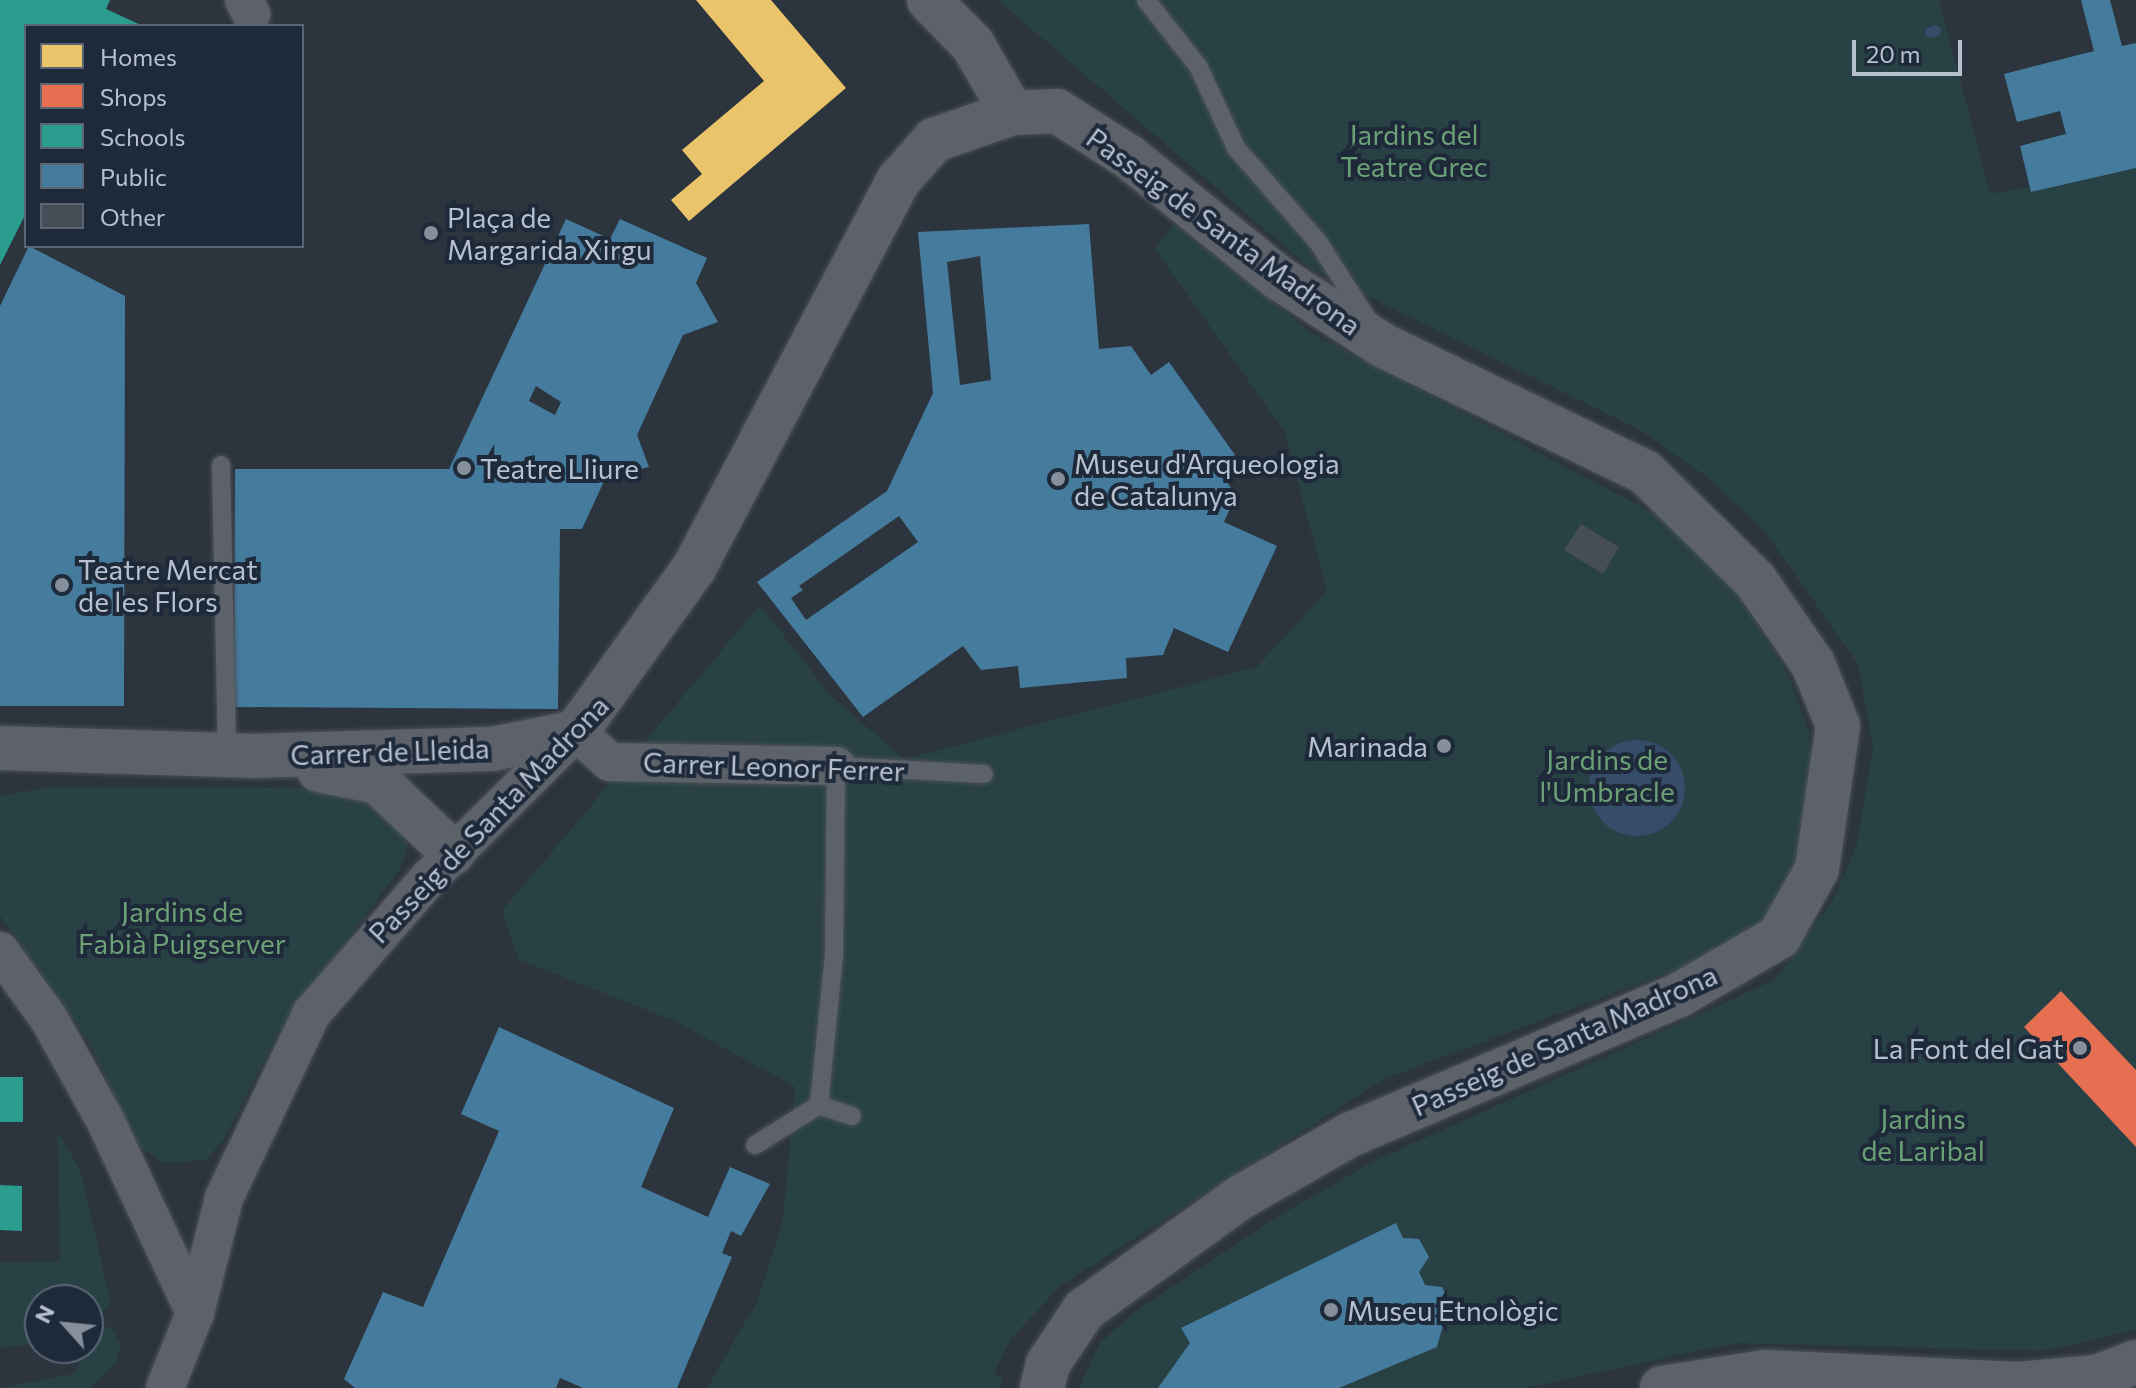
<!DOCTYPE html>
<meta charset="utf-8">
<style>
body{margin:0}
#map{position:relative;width:2136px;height:1388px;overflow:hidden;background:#2c343e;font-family:Commissioner,sans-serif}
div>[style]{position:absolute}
.green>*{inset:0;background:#284145}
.water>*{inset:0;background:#364d69}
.round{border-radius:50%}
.homes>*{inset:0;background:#e9c46a}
.shops>*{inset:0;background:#e76f51}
.schools>*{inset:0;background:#2a9d8f}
.public>*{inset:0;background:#457b9d}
.stream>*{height:11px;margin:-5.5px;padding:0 5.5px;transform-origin:5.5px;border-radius:5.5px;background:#364d69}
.building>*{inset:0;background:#464d56}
.roads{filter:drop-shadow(0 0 2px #4b5058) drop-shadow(0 0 2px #4b5058)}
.service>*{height:18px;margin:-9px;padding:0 9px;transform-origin:9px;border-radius:9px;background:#5d626a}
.minor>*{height:38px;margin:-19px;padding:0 19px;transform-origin:19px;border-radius:19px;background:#5d626a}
.tertiary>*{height:44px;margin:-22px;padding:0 22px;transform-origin:22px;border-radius:22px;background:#5d626a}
.dots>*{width:22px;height:22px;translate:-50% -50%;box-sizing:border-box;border:4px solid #1e2a3a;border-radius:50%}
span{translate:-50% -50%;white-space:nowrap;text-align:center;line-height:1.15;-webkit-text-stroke:8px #1e2a3a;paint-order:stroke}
.park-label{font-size:28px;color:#6ca076}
.poi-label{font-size:28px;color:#b7c0ce}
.left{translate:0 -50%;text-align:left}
.right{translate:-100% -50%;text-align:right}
.street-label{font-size:28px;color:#b7c0ce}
.legend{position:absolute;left:24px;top:24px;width:280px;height:224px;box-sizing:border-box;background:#1e2a3a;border:2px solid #5b6675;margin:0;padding:10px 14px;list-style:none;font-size:24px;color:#b7c0ce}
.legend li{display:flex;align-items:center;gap:16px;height:40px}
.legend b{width:40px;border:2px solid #5b6675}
.north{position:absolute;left:24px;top:1284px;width:80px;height:80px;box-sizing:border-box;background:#1e2a3a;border:2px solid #5b6675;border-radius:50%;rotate:297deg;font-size:22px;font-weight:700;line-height:32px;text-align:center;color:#b7c0ce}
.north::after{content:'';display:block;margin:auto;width:28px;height:36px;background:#868f9c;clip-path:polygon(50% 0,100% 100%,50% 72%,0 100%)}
.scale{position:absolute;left:1852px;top:40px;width:110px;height:36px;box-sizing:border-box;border:4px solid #b7c0ce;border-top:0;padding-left:10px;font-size:24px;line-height:28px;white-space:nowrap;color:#b7c0ce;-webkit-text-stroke:6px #1e2a3a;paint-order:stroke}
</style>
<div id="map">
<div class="green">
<div style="clip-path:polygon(998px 0,1939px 0,1990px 194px,2136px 168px,2136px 1330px,2043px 1351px,1735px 1343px,1525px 1388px,1079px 1388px,1100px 1343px,1133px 1313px,1277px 1217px,1372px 1162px,1775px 980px,1833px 900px,1857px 844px,1873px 748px,1858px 664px,1766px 533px,1710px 479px,1640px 430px,1308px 267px)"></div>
<div style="clip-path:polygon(1174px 224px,1313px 334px,1657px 515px,1725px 576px,1788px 674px,1809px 732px,1814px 789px,1803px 846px,1759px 928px,1673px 971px,1384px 1079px,1062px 1285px,1013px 1336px,994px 1373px,1002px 1378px,1000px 1388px,707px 1388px,758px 1300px,783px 1219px,795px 1087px,677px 1022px,518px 959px,502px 911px,760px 605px,830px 695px,904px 759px,1257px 667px,1327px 591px,1284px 431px,1155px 249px)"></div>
<div style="clip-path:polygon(352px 788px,386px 807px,409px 847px,398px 872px,279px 1032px,223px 1141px,205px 1160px,164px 1163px,138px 1146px,87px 1038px,0 916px,0 796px,50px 787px)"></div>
<div style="clip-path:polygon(58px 1132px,81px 1172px,111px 1304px,88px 1323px,88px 1300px,40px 1300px,40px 1343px,0 1348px,0 1263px,60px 1262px)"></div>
<div style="clip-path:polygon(110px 1327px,121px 1343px,115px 1363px,89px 1388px,0 1388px,73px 1374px,100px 1328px)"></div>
</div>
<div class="water">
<div class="round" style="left:1589px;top:740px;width:96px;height:96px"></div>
</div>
<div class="homes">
<div style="clip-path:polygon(696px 0,771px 0,846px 88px,689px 221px,671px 200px,702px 174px,682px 150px,764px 81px)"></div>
</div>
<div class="shops">
<div style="clip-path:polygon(2061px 991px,2136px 1070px,2136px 1147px,2024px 1027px)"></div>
</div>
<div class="schools">
<div style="clip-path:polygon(0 0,110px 0,106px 9px,143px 26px,26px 26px,26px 213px,0 265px)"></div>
<div style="clip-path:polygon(0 1077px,23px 1077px,23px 1122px,0 1122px)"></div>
<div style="clip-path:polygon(0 1185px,22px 1186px,22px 1231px,0 1230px)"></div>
</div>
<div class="public">
<div style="clip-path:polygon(2081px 0,2110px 0,2122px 46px,2136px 43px,2136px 168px,2031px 192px,2020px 146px,2066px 134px,2060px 111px,2017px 122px,2004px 74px,2094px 51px)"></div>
<div style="clip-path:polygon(evenodd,566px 219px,610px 239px,620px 219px,707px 258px,696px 283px,718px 322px,683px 335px,637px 435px,649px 467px,606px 477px,582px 529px,560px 529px,558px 709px,234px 707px,235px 469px,449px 469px,566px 219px,536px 386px,561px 402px,555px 415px,529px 401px,536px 386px)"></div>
<div style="clip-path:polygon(evenodd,1089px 224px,1099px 349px,1131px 346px,1151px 375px,1169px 362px,1235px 455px,1217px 468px,1236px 495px,1224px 522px,1277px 546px,1228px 652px,1174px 628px,1163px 655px,1126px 658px,1127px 678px,1020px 688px,1018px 666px,981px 670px,963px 646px,863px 717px,757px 582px,887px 491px,933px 393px,918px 232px,1089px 224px,980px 256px,991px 380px,960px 385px,947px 262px,980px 256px,1089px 224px,899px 516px,918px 542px,806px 620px,791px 598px,803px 590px,799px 586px,899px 516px)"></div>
<div style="clip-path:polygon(29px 246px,125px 296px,124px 706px,0 706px,0 306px)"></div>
<div style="clip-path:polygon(499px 1027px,674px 1108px,641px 1187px,708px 1217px,730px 1167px,770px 1184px,741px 1236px,731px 1231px,722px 1253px,732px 1257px,677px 1388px,583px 1388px,560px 1378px,556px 1388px,355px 1388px,344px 1379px,383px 1292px,423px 1307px,499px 1131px,461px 1114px)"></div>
<div style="clip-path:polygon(1396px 1223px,1403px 1238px,1419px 1239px,1429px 1257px,1419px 1272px,1425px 1285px,1442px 1287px,1449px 1303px,1437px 1347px,1339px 1388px,1158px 1388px,1190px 1343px,1181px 1328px)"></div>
</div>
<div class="stream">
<div style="left:1930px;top:32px;width:5px;rotate:-22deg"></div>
</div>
<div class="building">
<div style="clip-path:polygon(1581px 524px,1619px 547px,1603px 574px,1564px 550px)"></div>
</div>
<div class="roads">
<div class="service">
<div style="left:1146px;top:0;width:84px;rotate:51.8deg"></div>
<div style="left:1198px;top:66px;width:90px;rotate:65.1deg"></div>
<div style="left:1236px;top:148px;width:125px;rotate:48.9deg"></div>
<div style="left:1318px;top:242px;width:93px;rotate:57.3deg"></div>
<div style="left:221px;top:465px;width:290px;rotate:88.8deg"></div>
<div style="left:852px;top:1116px;width:35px;rotate:-162deg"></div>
<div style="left:819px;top:1105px;width:150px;rotate:-84.3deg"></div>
<div style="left:834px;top:956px;width:190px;rotate:-89.4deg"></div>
<div style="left:836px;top:766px;width:148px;rotate:3.1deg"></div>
<div style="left:755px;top:1145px;width:75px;rotate:-32deg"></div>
</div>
<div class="minor">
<div style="left:244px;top:0;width:16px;rotate:63deg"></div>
<div style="left:0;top:951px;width:84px;rotate:54.2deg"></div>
<div style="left:49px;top:1019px;width:118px;rotate:61deg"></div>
<div style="left:106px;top:1122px;width:211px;rotate:65deg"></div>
<div style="left:165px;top:1388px;width:81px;rotate:-68.2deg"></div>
<div style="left:195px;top:1313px;width:119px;rotate:-75.8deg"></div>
<div style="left:224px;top:1198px;width:205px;rotate:-64.6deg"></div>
<div style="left:312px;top:1013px;width:179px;rotate:-49.1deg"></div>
<div style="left:429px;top:878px;width:207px;rotate:-44.8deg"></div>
<div style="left:576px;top:732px;width:45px;rotate:41.4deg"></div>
<div style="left:610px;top:762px;width:226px;rotate:1deg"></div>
</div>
<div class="tertiary">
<div style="left:929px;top:0;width:63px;rotate:45.6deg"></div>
<div style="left:973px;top:45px;width:78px;rotate:60.2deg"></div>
<div style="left:0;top:748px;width:250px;rotate:1.8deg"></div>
<div style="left:250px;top:756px;width:242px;rotate:-1.7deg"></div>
<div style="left:492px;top:749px;width:86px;rotate:-11.4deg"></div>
<div style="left:576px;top:732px;width:202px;rotate:-54.3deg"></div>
<div style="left:694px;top:568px;width:437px;rotate:-62.2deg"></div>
<div style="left:898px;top:181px;width:55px;rotate:-48.7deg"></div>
<div style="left:934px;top:140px;width:83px;rotate:-19.1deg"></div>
<div style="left:1012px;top:113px;width:45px;rotate:-2.5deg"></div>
<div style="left:1057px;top:111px;width:85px;rotate:32.6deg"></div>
<div style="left:1129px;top:157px;width:193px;rotate:38.9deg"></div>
<div style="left:1279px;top:278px;width:125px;rotate:32.9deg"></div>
<div style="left:1384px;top:346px;width:290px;rotate:25.8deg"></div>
<div style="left:1645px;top:472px;width:154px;rotate:44.5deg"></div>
<div style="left:1755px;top:580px;width:102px;rotate:55.4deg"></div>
<div style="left:1813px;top:664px;width:67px;rotate:68deg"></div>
<div style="left:1838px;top:726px;width:145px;rotate:98.4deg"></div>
<div style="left:1817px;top:869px;width:78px;rotate:119.2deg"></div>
<div style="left:1779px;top:937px;width:116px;rotate:149.9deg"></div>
<div style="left:1679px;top:995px;width:356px;rotate:157deg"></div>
<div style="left:1351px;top:1134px;width:127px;rotate:150.2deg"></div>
<div style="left:1241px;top:1197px;width:193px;rotate:144.3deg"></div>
<div style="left:1084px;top:1310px;width:65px;rotate:123.7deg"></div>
<div style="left:1048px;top:1364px;width:25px;rotate:104deg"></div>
<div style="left:319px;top:770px;width:60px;rotate:11.5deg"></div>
<div style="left:378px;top:782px;width:103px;rotate:43.4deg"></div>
<div style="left:1662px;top:1388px;width:104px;rotate:-8.8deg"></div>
<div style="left:1765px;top:1372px;width:253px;rotate:2.7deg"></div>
<div style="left:2018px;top:1384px;width:79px;rotate:-5.1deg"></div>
<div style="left:2097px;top:1377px;width:42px;rotate:-21deg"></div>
</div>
</div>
<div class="dots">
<div style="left:431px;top:233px;background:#868f9c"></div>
<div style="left:464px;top:468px;background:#868f9c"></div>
<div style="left:1058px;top:479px;background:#868f9c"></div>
<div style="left:62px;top:585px;background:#868f9c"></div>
<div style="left:1444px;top:746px;background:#868f9c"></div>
<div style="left:2080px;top:1048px;background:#868f9c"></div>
<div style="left:1331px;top:1310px;background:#868f9c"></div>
</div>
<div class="park-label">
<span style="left:1414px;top:150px">Jardins del<br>Teatre Grec</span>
<span style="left:1607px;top:775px">Jardins de<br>l'Umbracle</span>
<span style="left:182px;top:927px">Jardins de<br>Fabià Puigserver</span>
<span style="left:1923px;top:1134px">Jardins<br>de Laribal</span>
</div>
<div class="poi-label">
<span class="left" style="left:447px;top:233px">Plaça de<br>Margarida Xirgu</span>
<span class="left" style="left:1074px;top:479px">Museu d'Arqueologia<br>de Catalunya</span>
<span class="left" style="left:480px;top:468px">Teatre Lliure</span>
<span class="left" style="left:78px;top:585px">Teatre Mercat<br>de les Flors</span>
<span class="right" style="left:1428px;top:746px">Marinada</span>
<span class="right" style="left:2064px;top:1048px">La Font del Gat</span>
<span class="left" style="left:1347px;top:1310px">Museu Etnològic</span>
</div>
<div class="street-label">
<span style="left:1224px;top:231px;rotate:36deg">Passeig de Santa Madrona</span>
<span style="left:390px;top:751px;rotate:-2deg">Carrer de Lleida</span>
<span style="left:774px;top:766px;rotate:2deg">Carrer Leonor Ferrer</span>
<span style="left:488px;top:819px;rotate:-46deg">Passeig de Santa Madrona</span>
<span style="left:1564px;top:1040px;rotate:-24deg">Passeig de Santa Madrona</span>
</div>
<ul class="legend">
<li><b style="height:22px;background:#e9c46a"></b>Homes</li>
<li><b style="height:22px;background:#e76f51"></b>Shops</li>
<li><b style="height:22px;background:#2a9d8f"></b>Schools</li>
<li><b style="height:22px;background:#457b9d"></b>Public</li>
<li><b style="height:22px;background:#464d56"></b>Other</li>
</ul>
<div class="north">N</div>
<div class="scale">20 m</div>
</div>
